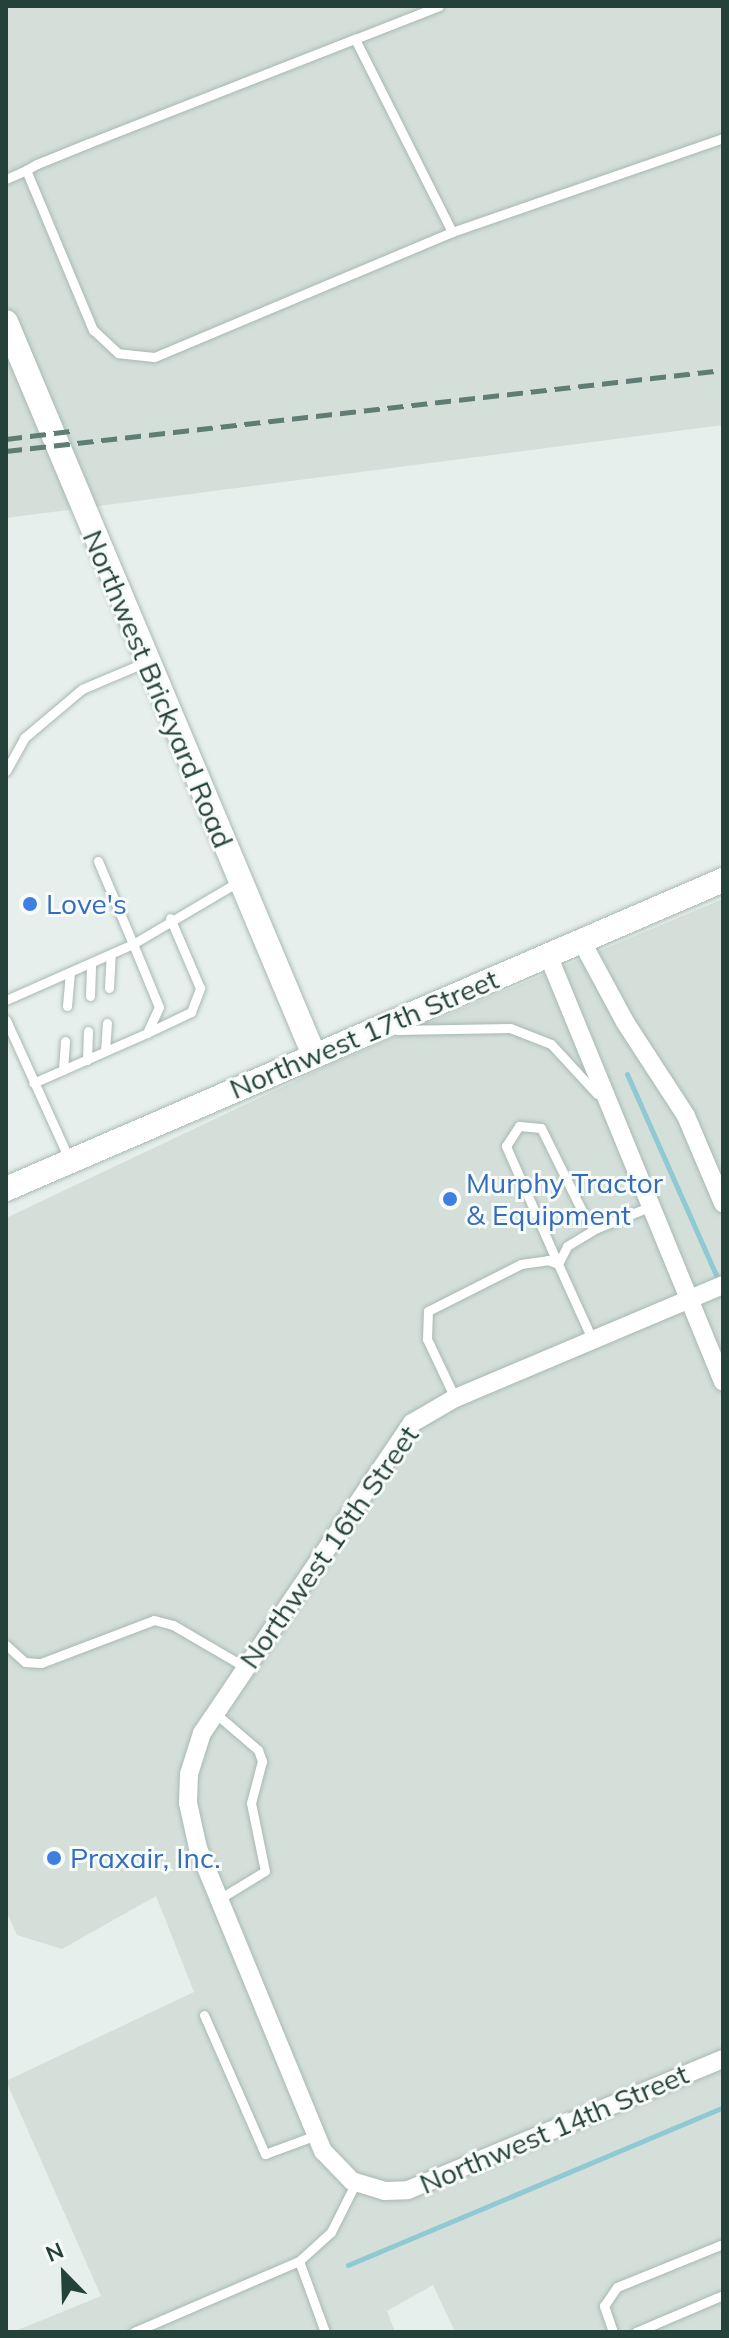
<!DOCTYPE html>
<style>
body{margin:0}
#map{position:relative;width:729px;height:2338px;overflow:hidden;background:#e6efeb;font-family:Mulish,sans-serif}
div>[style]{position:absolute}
.built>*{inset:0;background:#d4dfda}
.stream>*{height:5px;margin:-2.5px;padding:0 2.5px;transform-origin:2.5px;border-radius:2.5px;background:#8ec9d4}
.roads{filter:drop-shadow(0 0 2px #a8b8b2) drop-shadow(0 0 2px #a8b8b2)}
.lane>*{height:9px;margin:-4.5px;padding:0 4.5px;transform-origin:4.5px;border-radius:4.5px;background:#fff}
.street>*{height:18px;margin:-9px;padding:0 9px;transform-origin:9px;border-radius:9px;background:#fff}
.secondary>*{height:24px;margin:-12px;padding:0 12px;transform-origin:12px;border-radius:12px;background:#fff}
.rail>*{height:5px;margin-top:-2.5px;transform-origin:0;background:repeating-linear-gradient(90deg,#5f7d75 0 16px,transparent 0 24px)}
.dots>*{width:22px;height:22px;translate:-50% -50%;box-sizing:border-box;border:4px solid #f7fbf9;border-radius:50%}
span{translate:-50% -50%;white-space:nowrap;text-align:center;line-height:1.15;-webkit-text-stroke:6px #f7fbf9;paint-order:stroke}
.street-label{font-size:28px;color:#24423a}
.shop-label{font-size:28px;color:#366cbe}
.left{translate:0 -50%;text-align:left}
.frame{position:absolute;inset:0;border:8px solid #24423a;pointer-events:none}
.north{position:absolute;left:24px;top:2234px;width:80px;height:80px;-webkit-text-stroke:6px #f7fbf9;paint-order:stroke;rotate:337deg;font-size:22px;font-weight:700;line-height:32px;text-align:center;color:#24423a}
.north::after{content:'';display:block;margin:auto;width:28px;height:36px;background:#24423a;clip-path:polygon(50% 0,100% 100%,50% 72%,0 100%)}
</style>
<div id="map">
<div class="built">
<div style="clip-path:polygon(6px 6px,723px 6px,723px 425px,6px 518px)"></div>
<div style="clip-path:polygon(723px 899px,723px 2332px,455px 2332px,433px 2285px,387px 2311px,395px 2332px,13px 2332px,101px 2296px,6px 2081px,194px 1992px,156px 1896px,62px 1949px,17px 1935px,6px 1911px,6px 1218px,333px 1063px)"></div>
</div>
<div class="stream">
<div style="left:627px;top:1074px;width:230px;rotate:66.1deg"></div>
<div style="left:348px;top:2265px;width:407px;rotate:-22.8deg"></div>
</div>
<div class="roads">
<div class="lane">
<div style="left:355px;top:39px;width:90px;rotate:-21.4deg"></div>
<div style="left:6px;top:179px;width:22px;rotate:-24deg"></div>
<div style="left:26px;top:170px;width:13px;rotate:-29deg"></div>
<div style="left:37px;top:164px;width:56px;rotate:-22deg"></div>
<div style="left:89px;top:143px;width:286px;rotate:-21.4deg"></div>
<div style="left:355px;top:39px;width:216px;rotate:63.3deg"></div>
<div style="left:452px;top:232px;width:323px;rotate:157.2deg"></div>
<div style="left:154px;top:357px;width:36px;rotate:-174deg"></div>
<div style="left:118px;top:353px;width:34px;rotate:-137deg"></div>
<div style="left:93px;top:330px;width:173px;rotate:-112.7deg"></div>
<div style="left:452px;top:232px;width:287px;rotate:-19.1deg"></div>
<div style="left:6px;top:771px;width:38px;rotate:-61deg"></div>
<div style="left:24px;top:738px;width:76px;rotate:-40.2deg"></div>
<div style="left:82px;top:689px;width:69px;rotate:-22.9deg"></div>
<div style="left:98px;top:861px;width:90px;rotate:67.1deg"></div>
<div style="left:133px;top:944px;width:122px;rotate:-30.6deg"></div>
<div style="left:109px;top:988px;width:34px;rotate:-87deg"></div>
<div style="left:90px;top:996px;width:33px;rotate:-88deg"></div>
<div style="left:6px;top:1000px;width:139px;rotate:-23.8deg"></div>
<div style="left:133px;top:944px;width:68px;rotate:67.6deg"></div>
<div style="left:159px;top:1007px;width:29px;rotate:115deg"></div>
<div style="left:147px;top:1033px;width:124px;rotate:156.3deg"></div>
<div style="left:67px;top:1006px;width:34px;rotate:-85deg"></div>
<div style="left:6px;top:1020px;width:155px;rotate:65.6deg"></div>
<div style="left:397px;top:1030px;width:113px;rotate:-1deg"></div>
<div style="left:510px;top:1028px;width:44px;rotate:21.3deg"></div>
<div style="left:551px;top:1044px;width:68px;rotate:47.4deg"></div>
<div style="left:147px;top:1033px;width:49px;rotate:-25.5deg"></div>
<div style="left:191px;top:1012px;width:26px;rotate:-69deg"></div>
<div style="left:200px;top:988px;width:76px;rotate:-113.2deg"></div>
<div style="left:105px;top:1051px;width:28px;rotate:-86deg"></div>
<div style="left:87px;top:1060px;width:29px;rotate:-88deg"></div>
<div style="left:63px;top:1070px;width:29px;rotate:-86deg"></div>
<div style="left:558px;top:1264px;width:129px;rotate:-113.8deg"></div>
<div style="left:506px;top:1146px;width:24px;rotate:-57deg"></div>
<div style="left:519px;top:1126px;width:22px;rotate:5deg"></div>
<div style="left:541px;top:1128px;width:106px;rotate:63.7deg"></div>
<div style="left:588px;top:1223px;width:10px;rotate:29deg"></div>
<div style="left:597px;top:1228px;width:56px;rotate:-22deg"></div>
<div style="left:558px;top:1264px;width:20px;rotate:-63deg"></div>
<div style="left:567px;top:1246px;width:35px;rotate:-31deg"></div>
<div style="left:455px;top:1398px;width:65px;rotate:-115.4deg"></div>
<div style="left:427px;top:1339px;width:28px;rotate:-88deg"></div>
<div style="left:428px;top:1311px;width:104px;rotate:-26.8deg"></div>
<div style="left:521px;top:1264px;width:27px;rotate:-8deg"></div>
<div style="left:548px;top:1260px;width:11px;rotate:22deg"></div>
<div style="left:558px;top:1264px;width:82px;rotate:65.6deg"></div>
<div style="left:6px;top:1645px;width:25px;rotate:42deg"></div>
<div style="left:25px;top:1662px;width:16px;rotate:4deg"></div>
<div style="left:41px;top:1663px;width:121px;rotate:-20.8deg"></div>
<div style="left:154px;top:1620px;width:20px;rotate:15deg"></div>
<div style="left:173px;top:1625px;width:83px;rotate:30.3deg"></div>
<div style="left:215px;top:1713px;width:57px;rotate:40.7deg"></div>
<div style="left:258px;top:1750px;width:12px;rotate:70deg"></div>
<div style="left:262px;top:1761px;width:43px;rotate:104.7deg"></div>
<div style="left:251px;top:1803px;width:69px;rotate:78.4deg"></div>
<div style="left:265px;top:1871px;width:54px;rotate:148.7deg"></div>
<div style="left:204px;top:2015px;width:152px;rotate:66.3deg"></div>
<div style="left:265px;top:2154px;width:54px;rotate:-20.4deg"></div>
<div style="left:299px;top:2261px;width:76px;rotate:69.9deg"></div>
<div style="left:134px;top:2332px;width:180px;rotate:-23.3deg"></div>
<div style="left:299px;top:2261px;width:43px;rotate:-42.2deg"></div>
<div style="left:331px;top:2232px;width:56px;rotate:-63.4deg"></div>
<div style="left:613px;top:2332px;width:28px;rotate:-109deg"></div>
<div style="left:604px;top:2306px;width:23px;rotate:-56deg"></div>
<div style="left:617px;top:2287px;width:114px;rotate:-22.1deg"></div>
<div style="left:636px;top:2332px;width:95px;rotate:-23deg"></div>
</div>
<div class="street">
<div style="left:582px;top:942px;width:91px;rotate:61.7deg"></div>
<div style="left:625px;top:1022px;width:112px;rotate:57deg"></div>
<div style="left:686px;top:1116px;width:95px;rotate:67deg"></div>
<div style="left:548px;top:955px;width:461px;rotate:67.7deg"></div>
<div style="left:723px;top:1285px;width:291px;rotate:157.1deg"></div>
<div style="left:455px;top:1398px;width:50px;rotate:149.8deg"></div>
<div style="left:412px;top:1423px;width:374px;rotate:124.1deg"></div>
<div style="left:202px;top:1733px;width:43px;rotate:107.6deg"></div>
<div style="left:189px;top:1774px;width:29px;rotate:92deg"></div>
<div style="left:188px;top:1803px;width:46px;rotate:77.5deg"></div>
<div style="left:198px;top:1848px;width:328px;rotate:67.6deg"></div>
<div style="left:323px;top:2151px;width:42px;rotate:46deg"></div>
<div style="left:352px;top:2181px;width:34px;rotate:17deg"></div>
<div style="left:384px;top:2191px;width:24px;rotate:-2deg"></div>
<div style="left:408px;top:2190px;width:341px;rotate:-22.6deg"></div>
</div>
<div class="secondary">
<div style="left:6px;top:322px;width:795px;rotate:67.21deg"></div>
<div style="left:6px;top:1189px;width:781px;rotate:-23.31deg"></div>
</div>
</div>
<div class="rail">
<div style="left:6px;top:439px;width:65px;rotate:-7deg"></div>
<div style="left:6px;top:451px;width:722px;rotate:-6.45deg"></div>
</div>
<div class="dots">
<div style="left:30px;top:904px;background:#3f7fe0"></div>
<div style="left:450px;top:1199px;background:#3f7fe0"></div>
<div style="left:54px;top:1858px;background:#3f7fe0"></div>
</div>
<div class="street-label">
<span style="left:158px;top:689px;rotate:67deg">Northwest Brickyard Road</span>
<span style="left:364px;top:1034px;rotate:-23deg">Northwest 17th Street</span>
<span style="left:329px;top:1547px;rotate:-55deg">Northwest 16th Street</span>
<span style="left:554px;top:2129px;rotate:-23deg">Northwest 14th Street</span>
</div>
<div class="shop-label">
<span class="left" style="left:46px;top:904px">Love's</span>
<span class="left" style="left:466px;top:1199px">Murphy Tractor<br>&amp; Equipment</span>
<span class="left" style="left:70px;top:1858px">Praxair, Inc.</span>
</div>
<div class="frame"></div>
<div class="north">N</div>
</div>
